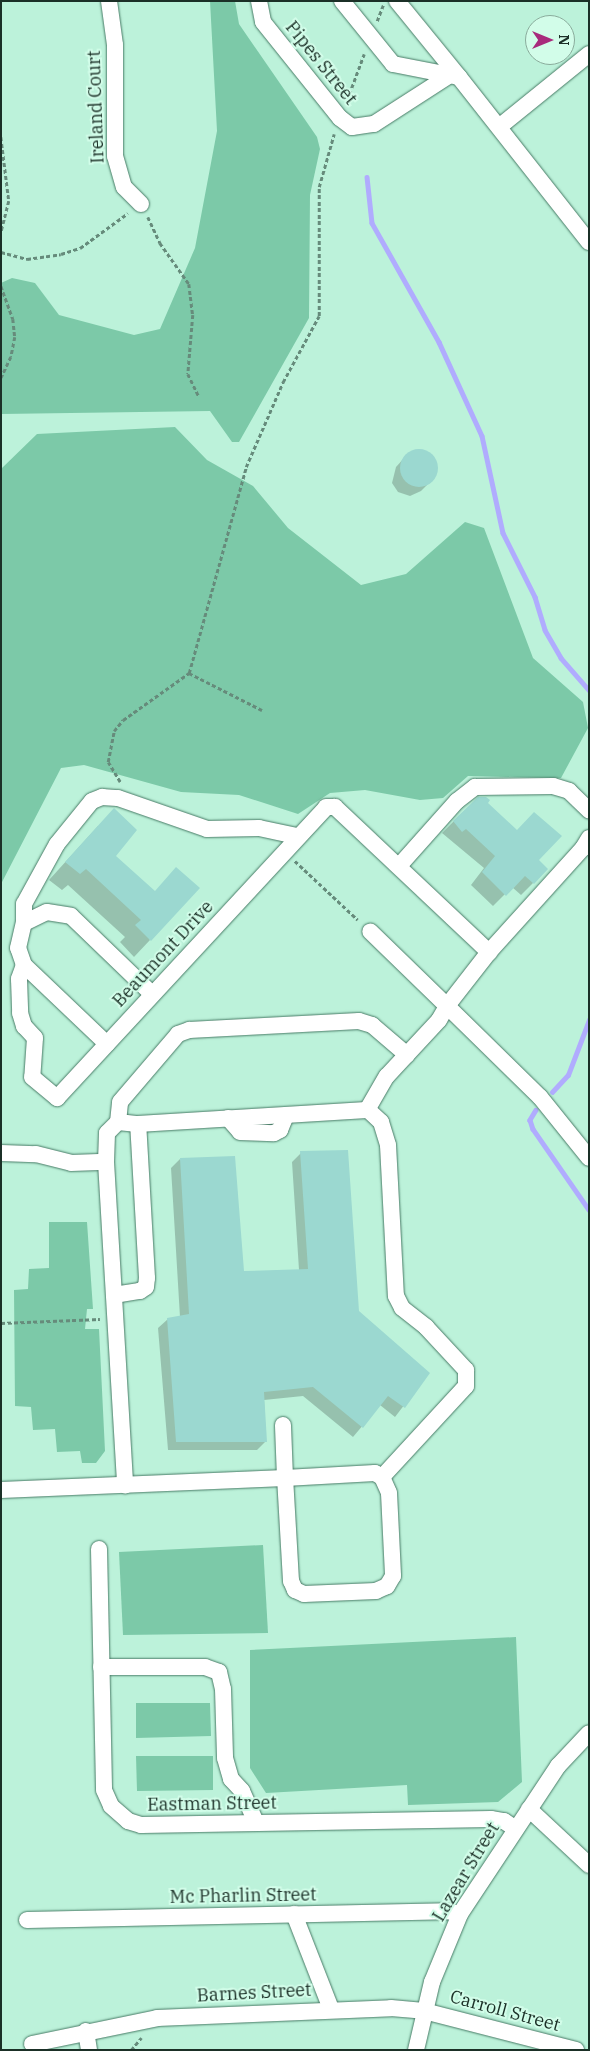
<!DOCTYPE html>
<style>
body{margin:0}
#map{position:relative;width:590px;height:2051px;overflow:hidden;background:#bcf2da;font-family:"IBM Plex Serif",serif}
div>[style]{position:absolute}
.green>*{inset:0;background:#7cc9a8}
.shadow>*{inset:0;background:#0003}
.stream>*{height:4.5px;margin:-2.25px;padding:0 2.25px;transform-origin:2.25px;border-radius:2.25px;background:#b0acfe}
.building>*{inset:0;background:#9bd8d0}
.round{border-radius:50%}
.path>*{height:2.5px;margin-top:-1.25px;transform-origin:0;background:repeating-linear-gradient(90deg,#668b7b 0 4px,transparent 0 6.5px)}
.roads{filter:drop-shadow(0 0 1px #487b66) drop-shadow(0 0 1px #487b66)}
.minor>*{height:16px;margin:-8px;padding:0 8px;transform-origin:8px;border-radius:8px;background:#fff}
span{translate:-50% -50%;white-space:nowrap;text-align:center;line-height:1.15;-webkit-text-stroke:4px #d2fde9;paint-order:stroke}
.street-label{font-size:18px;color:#1b3027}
.frame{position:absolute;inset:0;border:2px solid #1b3027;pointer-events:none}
.north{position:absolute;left:525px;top:15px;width:50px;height:50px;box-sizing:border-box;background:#d2fde9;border:1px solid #89ab9b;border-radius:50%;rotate:90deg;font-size:14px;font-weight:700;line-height:20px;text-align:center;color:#1b3027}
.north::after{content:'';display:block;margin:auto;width:18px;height:22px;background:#a82b7c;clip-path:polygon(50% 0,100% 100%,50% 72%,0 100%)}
</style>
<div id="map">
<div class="green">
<div style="clip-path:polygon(210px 1px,235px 1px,239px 24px,317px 137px,320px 149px,310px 195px,309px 318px,239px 442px,232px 442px,210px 411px,1px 414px,1px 283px,12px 278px,35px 283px,59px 315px,134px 335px,160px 329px,195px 248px,217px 131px)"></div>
<div style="clip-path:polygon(175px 427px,207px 460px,253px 486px,288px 528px,361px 585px,406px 574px,465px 522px,484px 528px,533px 658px,583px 702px,588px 728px,561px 778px,468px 776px,443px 798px,420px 800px,365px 790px,330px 793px,298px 814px,239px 795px,181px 792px,84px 765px,61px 768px,1px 884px,1px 469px,37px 434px)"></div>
<div style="clip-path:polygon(49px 1222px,87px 1222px,93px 1309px,87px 1309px,85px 1329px,99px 1329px,105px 1451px,96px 1463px,82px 1463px,80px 1451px,57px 1452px,55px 1429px,33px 1430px,31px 1407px,15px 1406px,14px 1290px,28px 1289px,29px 1269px,49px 1268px)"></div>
<div style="clip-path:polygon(263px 1545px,268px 1633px,123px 1635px,119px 1552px)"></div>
<div style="clip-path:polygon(516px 1637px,522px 1782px,498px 1802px,408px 1805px,407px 1785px,266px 1793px,250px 1768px,250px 1650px)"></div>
<div style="clip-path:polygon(136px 1703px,210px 1703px,211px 1736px,136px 1738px)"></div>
<div style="clip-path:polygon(136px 1756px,213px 1756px,213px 1790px,137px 1791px)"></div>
</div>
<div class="shadow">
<div style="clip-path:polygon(421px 451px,431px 455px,436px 471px,430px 482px,421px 491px,410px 496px,398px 492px,392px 483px,396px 467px,405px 457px)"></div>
<div style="clip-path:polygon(486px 803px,537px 860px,533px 883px,521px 895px,512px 887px,493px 906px,471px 885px,484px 868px,442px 833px,454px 821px)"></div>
<div style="clip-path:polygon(98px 826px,115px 856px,150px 940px,134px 957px,120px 942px,125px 937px,68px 885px,62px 890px,49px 880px)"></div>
<div style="clip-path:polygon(301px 1153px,358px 1312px,428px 1374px,395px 1417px,380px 1405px,353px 1437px,303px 1396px,264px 1400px,266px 1441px,257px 1450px,168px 1450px,158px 1328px,168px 1319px,180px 1317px,171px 1168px,180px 1159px,242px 1272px,299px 1270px,292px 1162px)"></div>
</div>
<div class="stream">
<div style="left:367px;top:177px;width:46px;rotate:83.8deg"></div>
<div style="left:372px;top:223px;width:137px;rotate:60.6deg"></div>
<div style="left:439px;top:342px;width:103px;rotate:65.4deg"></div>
<div style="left:482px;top:436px;width:99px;rotate:77.8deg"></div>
<div style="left:503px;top:533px;width:72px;rotate:63.4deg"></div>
<div style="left:535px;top:597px;width:34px;rotate:73deg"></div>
<div style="left:545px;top:630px;width:32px;rotate:60deg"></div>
<div style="left:561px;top:658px;width:43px;rotate:48.8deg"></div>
<div style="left:552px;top:1092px;width:23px;rotate:-47deg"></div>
<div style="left:568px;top:1075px;width:59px;rotate:-69.1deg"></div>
<div style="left:536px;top:1110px;width:12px;rotate:121deg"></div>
<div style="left:530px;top:1120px;width:9px;rotate:72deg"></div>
<div style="left:533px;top:1129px;width:98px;rotate:55.3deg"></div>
</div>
<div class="building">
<div class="round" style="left:400px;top:449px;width:38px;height:38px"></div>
<div style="clip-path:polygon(478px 797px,486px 797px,490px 800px,488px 803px,517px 830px,534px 812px,562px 836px,539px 860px,548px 869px,534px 884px,525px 876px,506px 896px,482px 872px,495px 856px,466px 829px,462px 832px,453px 821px)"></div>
<div style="clip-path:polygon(114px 808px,137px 830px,116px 856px,155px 891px,176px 867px,200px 888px,151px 941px,135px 925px,141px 920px,86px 869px,80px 874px,65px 862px)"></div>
<div style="clip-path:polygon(348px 1150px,359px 1311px,430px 1373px,405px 1408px,388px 1396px,363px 1428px,313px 1387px,264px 1392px,267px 1442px,176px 1442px,167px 1318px,189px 1314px,180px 1158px,235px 1156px,244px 1271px,308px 1269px,300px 1151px)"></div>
</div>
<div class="path">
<div style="left:377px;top:21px;width:17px;rotate:-69deg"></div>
<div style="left:347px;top:100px;width:49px;rotate:-69.7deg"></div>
<div style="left:1px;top:137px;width:64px;rotate:82.9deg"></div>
<div style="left:9px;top:201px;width:32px;rotate:104deg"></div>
<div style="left:148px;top:217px;width:29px;rotate:65deg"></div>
<div style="left:160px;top:243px;width:50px;rotate:54.7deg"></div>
<div style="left:189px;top:284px;width:31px;rotate:83deg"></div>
<div style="left:193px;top:315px;width:59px;rotate:94.8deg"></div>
<div style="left:188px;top:374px;width:25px;rotate:64deg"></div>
<div style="left:1px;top:252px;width:27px;rotate:15deg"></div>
<div style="left:27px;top:259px;width:34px;rotate:-8deg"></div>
<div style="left:61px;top:254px;width:20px;rotate:-18deg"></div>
<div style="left:80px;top:248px;width:59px;rotate:-36.1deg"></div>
<div style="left:1px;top:286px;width:35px;rotate:70deg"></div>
<div style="left:13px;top:319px;width:18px;rotate:84deg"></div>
<div style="left:15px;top:337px;width:20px;rotate:101deg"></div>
<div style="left:11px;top:357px;width:23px;rotate:115deg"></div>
<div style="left:189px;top:673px;width:82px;rotate:26.9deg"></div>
<div style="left:120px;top:782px;width:23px;rotate:-121deg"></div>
<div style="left:108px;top:762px;width:32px;rotate:-79deg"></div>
<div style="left:114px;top:731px;width:14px;rotate:-51deg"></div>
<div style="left:123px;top:720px;width:81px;rotate:-35.5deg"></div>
<div style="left:189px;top:673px;width:214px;rotate:-74.5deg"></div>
<div style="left:246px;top:467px;width:93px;rotate:-66.5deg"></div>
<div style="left:283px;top:382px;width:75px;rotate:-61.4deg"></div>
<div style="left:319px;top:316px;width:129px;rotate:-90deg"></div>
<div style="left:319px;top:187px;width:55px;rotate:-74.2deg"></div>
<div style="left:295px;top:861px;width:86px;rotate:43.1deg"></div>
<div style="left:1px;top:1323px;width:99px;rotate:-2.3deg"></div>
<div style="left:131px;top:2050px;width:16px;rotate:-50deg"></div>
</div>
<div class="roads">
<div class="minor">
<div style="left:109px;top:1px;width:44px;rotate:82.2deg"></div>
<div style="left:115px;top:45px;width:111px;rotate:90deg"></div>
<div style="left:115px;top:156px;width:32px;rotate:74deg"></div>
<div style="left:124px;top:187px;width:24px;rotate:45deg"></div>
<div style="left:259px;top:1px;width:21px;rotate:79deg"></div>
<div style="left:263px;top:22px;width:123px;rotate:51.3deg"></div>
<div style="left:340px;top:118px;width:15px;rotate:37deg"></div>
<div style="left:352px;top:127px;width:22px;rotate:-8deg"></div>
<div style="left:374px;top:124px;width:87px;rotate:-32.8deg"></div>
<div style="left:342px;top:1px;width:81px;rotate:51deg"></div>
<div style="left:393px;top:64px;width:67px;rotate:11.1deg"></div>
<div style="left:459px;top:77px;width:210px;rotate:51.8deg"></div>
<div style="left:397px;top:1px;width:98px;rotate:50.8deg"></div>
<div style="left:499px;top:127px;width:116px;rotate:-39deg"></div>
<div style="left:589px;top:838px;width:12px;rotate:121deg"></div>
<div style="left:583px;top:848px;width:140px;rotate:132.1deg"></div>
<div style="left:489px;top:952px;width:68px;rotate:127.9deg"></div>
<div style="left:447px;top:1006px;width:130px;rotate:44.4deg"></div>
<div style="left:540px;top:1097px;width:78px;rotate:51.2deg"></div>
<div style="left:399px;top:866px;width:87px;rotate:-48.3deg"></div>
<div style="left:457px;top:801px;width:23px;rotate:-38deg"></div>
<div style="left:475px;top:787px;width:78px;rotate:-0.7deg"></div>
<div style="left:553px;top:786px;width:17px;rotate:17deg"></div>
<div style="left:569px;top:791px;width:28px;rotate:44deg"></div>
<div style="left:24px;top:923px;width:25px;rotate:-26deg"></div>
<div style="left:47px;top:912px;width:24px;rotate:9deg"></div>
<div style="left:71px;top:916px;width:112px;rotate:43.9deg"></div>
<div style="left:24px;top:965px;width:15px;rotate:110deg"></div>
<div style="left:19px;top:979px;width:34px;rotate:88deg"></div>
<div style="left:20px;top:1013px;width:14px;rotate:73deg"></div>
<div style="left:24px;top:1026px;width:16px;rotate:47deg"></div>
<div style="left:35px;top:1038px;width:39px;rotate:94deg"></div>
<div style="left:32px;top:1077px;width:33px;rotate:40deg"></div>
<div style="left:57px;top:1098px;width:396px;rotate:-47.2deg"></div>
<div style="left:326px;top:807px;width:9px"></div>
<div style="left:335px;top:807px;width:212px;rotate:43.3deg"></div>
<div style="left:107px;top:1044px;width:115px;rotate:-136.4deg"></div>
<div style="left:24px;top:965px;width:18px;rotate:-109deg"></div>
<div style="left:18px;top:948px;width:26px;rotate:-77deg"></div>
<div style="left:24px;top:923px;width:19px;rotate:-90deg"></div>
<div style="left:24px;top:904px;width:68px;rotate:-61.2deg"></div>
<div style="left:57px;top:844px;width:55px;rotate:-50.9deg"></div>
<div style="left:92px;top:801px;width:11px;rotate:-22deg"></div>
<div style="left:102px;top:797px;width:16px;rotate:4deg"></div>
<div style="left:118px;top:798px;width:94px;rotate:19.2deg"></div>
<div style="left:207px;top:829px;width:52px;rotate:-1.1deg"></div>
<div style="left:259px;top:828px;width:40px;rotate:12deg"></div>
<div style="left:367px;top:1109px;width:19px;rotate:43deg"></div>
<div style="left:381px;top:1122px;width:24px;rotate:73deg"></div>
<div style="left:388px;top:1145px;width:151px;rotate:87deg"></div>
<div style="left:396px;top:1296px;width:13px;rotate:63deg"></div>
<div style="left:402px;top:1308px;width:31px;rotate:38deg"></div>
<div style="left:426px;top:1327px;width:59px;rotate:47.1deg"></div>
<div style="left:466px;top:1370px;width:16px;rotate:90deg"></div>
<div style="left:466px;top:1386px;width:124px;rotate:132.7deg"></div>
<div style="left:228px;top:1118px;width:18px;rotate:49deg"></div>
<div style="left:240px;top:1132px;width:34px;rotate:2deg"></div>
<div style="left:274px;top:1133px;width:7px;rotate:-27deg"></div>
<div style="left:280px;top:1130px;width:16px;rotate:-68deg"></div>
<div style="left:118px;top:1122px;width:20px;rotate:-84deg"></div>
<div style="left:120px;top:1102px;width:89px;rotate:-49.5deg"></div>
<div style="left:178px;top:1034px;width:12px;rotate:-20deg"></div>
<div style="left:189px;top:1030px;width:170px;rotate:-3deg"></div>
<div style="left:359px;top:1021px;width:14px;rotate:17deg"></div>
<div style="left:372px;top:1025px;width:46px;rotate:40.6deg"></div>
<div style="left:1px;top:1153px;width:35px;rotate:2deg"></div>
<div style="left:36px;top:1154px;width:36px;rotate:14deg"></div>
<div style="left:71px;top:1163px;width:35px;rotate:-2deg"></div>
<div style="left:106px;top:1162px;width:29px;rotate:-88deg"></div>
<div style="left:107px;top:1133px;width:16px;rotate:-45deg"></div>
<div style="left:118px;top:1122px;width:20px;rotate:6deg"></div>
<div style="left:138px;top:1124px;width:229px;rotate:-3.5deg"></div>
<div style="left:367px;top:1110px;width:39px;rotate:-60deg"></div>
<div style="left:387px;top:1076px;width:76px;rotate:-47.1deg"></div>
<div style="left:439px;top:1020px;width:16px;rotate:-60deg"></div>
<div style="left:447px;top:1006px;width:107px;rotate:-135.8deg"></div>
<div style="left:106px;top:1162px;width:324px;rotate:86.6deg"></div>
<div style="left:114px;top:1295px;width:26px;rotate:-9deg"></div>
<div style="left:140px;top:1291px;width:7px;rotate:-34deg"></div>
<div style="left:146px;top:1287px;width:9px;rotate:-84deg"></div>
<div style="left:147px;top:1278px;width:154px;rotate:-93.3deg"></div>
<div style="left:1px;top:1490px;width:284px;rotate:-2.4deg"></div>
<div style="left:285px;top:1478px;width:90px;rotate:-3.2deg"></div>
<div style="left:375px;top:1473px;width:8px;rotate:30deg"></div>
<div style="left:382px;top:1477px;width:17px;rotate:66deg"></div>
<div style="left:389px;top:1493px;width:83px;rotate:87.2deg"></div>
<div style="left:393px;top:1576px;width:12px;rotate:121deg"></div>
<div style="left:387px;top:1586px;width:12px;rotate:156deg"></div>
<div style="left:376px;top:1591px;width:72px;rotate:177.6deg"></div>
<div style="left:304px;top:1594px;width:10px;rotate:-156deg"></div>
<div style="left:295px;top:1590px;width:10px;rotate:-114deg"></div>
<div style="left:291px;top:1581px;width:103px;rotate:-93.3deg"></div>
<div style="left:285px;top:1478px;width:53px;rotate:-92.2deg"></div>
<div style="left:99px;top:1549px;width:241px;rotate:88.8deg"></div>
<div style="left:104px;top:1790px;width:17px;rotate:66deg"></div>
<div style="left:111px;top:1806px;width:23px;rotate:41deg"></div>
<div style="left:128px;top:1821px;width:14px;rotate:17deg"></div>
<div style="left:141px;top:1825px;width:350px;rotate:-1deg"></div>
<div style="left:491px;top:1819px;width:13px;rotate:9deg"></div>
<div style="left:504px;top:1821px;width:14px;rotate:34deg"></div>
<div style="left:101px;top:1667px;width:104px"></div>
<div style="left:205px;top:1667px;width:15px;rotate:20deg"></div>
<div style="left:219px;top:1672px;width:17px;rotate:77deg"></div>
<div style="left:223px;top:1689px;width:69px;rotate:88.3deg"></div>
<div style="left:225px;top:1758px;width:22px;rotate:74deg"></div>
<div style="left:231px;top:1779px;width:16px;rotate:47deg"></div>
<div style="left:242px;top:1791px;width:35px;rotate:66deg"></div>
<div style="left:529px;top:1809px;width:82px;rotate:43deg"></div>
<div style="left:294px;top:1914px;width:102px;rotate:68.7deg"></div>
<div style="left:27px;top:1920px;width:420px;rotate:-1.2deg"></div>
<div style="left:447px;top:1911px;width:13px;rotate:13deg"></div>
<div style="left:86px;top:2031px;width:19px;rotate:81deg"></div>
<div style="left:32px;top:2044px;width:128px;rotate:-11.7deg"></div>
<div style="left:157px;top:2018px;width:234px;rotate:-2.4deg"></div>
<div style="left:391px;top:2008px;width:33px;rotate:5deg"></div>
<div style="left:424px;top:2011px;width:157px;rotate:14.4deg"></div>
<div style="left:416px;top:2050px;width:70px;rotate:-76.8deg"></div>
<div style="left:432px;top:1982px;width:74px;rotate:-67.6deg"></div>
<div style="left:460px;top:1914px;width:178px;rotate:-56.5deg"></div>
<div style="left:558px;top:1766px;width:45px;rotate:-46.8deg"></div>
</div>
</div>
<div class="street-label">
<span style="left:321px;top:63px;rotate:51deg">Pipes Street</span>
<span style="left:96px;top:107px;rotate:-92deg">Ireland Court</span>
<span style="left:163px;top:954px;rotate:-47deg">Beaumont Drive</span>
<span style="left:212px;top:1804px;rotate:-1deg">Eastman Street</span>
<span style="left:466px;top:1872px;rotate:-59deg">Lazear Street</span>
<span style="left:243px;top:1896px;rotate:-1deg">Mc Pharlin Street</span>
<span style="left:254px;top:1993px;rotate:-3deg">Barnes Street</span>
<span style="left:505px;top:2011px;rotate:15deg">Carroll Street</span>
</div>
<div class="frame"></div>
<div class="north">N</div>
</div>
